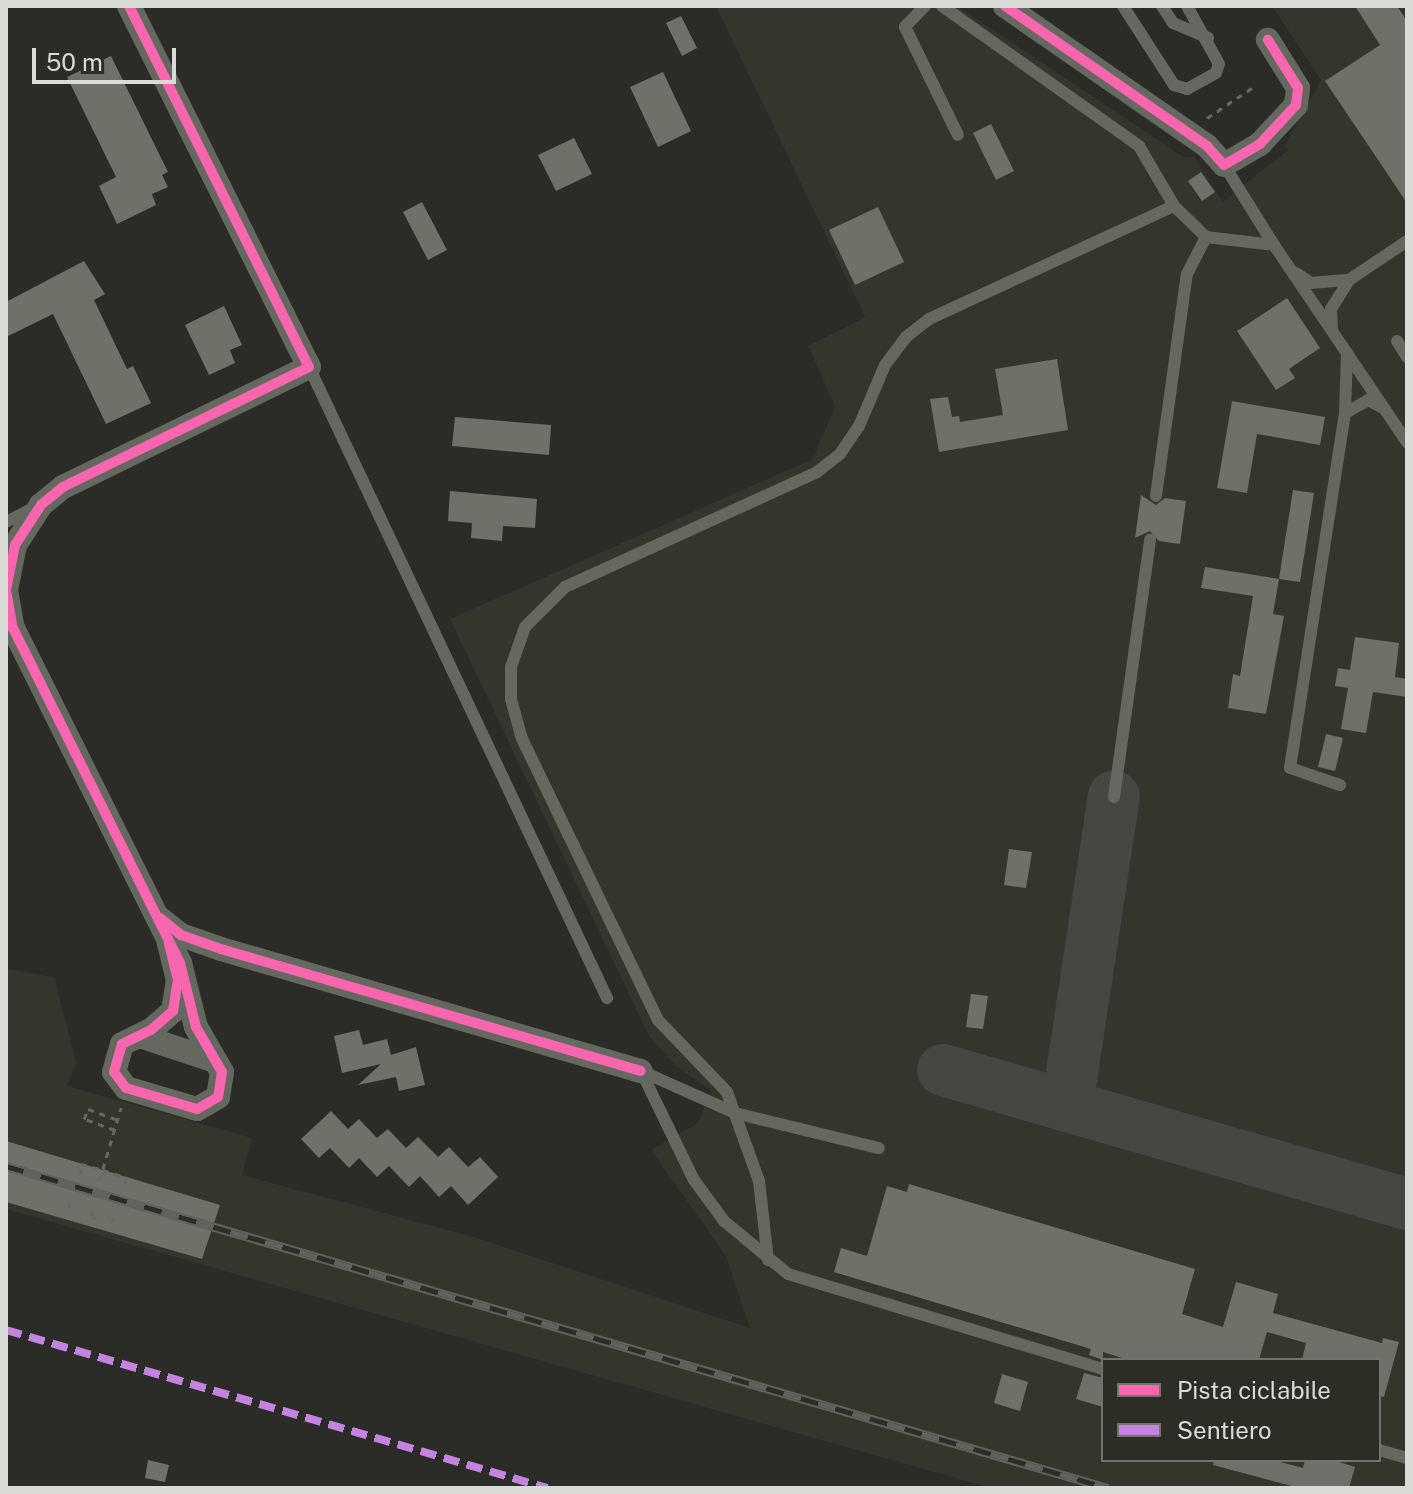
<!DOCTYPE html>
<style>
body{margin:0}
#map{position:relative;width:1413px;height:1494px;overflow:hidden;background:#2b2c28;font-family:"Public Sans",sans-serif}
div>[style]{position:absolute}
.built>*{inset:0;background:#33362a}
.taxiway>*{height:52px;margin:-26px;padding:0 26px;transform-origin:26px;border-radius:26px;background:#464742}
.building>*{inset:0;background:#6e7168}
.path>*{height:3px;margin-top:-1.5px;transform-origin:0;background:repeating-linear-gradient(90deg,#676962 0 6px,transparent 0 12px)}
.service>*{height:12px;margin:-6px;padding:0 6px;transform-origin:6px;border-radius:6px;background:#65685e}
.minor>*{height:24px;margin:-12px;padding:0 12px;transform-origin:12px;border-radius:12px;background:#65685e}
.rail>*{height:9px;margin-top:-4.5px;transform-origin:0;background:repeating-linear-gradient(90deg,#2c2e26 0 18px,#61625b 0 36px);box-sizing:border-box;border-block:2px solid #61625b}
.quiet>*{height:8px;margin-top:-4px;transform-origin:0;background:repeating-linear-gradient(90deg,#c483df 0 16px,transparent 0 24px)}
.cycleway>*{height:10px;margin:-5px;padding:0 5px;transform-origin:5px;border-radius:5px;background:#f766af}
span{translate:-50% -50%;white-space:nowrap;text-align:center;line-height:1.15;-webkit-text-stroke:8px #2c2e26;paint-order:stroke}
.frame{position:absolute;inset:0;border:8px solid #d9dbd6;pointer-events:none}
.legend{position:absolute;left:1101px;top:1358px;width:280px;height:104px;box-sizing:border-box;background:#2c2e26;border:2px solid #71736c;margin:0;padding:10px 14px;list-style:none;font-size:24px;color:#d9dbd6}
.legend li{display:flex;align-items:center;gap:16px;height:40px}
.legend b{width:40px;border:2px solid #71736c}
.scale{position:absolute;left:32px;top:48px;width:144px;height:36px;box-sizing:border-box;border:4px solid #d9dbd6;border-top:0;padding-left:10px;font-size:24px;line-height:28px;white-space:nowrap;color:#d9dbd6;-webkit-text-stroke:6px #2c2e26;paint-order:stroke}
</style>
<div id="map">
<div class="built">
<div style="clip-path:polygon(evenodd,716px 6px,957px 6px,1183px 157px,1194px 156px,1223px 202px,1288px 150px,1285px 146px,1321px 80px,1272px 6px,1407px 6px,1407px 1488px,991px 1488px,6px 1209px,6px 969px,54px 977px,76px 1062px,67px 1086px,252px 1138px,242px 1175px,470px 1236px,750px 1328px,726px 1256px,651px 1150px,698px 1123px,711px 1090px,676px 1066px,649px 1036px,450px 619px,813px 459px,835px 406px,808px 346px,865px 317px,716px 6px,1103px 1360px,1379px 1360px,1379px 1460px,1103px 1460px,1103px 1360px)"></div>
</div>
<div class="taxiway">
<div style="left:943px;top:1070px;width:483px;rotate:16.1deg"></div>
<div style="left:1067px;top:1106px;width:313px;rotate:-81.4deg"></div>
</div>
<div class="building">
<div style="clip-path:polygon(1355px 6px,1397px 6px,1407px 21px,1407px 203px,1325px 81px,1380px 45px)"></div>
<div style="clip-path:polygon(681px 16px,697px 48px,682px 56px,666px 23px)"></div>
<div style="clip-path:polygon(111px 56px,168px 172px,162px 175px,168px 187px,152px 194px,156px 205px,117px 224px,99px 186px,116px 177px,67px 77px)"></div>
<div style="clip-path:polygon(663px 72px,691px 131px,658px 147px,630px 87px)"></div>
<div style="clip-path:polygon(991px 124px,1014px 171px,996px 180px,973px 133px)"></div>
<div style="clip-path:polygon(574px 138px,592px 174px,556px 191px,538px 155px)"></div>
<div style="clip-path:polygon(1201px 172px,1215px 192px,1202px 201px,1188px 181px)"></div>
<div style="clip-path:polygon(422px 202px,447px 250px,428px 260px,403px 212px)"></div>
<div style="clip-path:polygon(878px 207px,904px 262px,855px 285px,829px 230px)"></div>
<div style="clip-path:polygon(84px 261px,105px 294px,94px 300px,127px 369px,133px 366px,151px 403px,106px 424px,53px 314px,6px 337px,6px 302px)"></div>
<div style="clip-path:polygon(1287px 298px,1320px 348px,1289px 369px,1295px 378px,1276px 390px,1237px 331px)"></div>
<div style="clip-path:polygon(224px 306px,242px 345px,230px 350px,235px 363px,209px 375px,185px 325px)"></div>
<div style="clip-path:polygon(1057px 359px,1068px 430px,939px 452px,930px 399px,948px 397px,952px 417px,959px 416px,960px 422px,1003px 415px,995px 369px)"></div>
<div style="clip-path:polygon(1232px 401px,1325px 417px,1320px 445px,1257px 434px,1247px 493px,1217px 488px)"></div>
<div style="clip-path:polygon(455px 417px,551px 425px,549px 455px,452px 446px)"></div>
<div style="clip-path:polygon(1293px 490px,1314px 493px,1300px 582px,1279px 579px)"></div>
<div style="clip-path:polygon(450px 491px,537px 499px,535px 528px,503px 526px,502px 541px,471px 538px,472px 523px,448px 521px)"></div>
<div style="clip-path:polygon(1141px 495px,1156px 505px,1165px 498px,1186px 501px,1180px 544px,1159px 541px,1150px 531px,1135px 538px)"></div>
<div style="clip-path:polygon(1205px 567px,1279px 579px,1273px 614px,1284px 616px,1266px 714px,1228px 708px,1233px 674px,1240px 676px,1253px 596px,1201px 588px)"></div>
<div style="clip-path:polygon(1355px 637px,1399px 643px,1395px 677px,1407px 679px,1407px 697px,1373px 692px,1366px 733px,1341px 729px,1348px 688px,1335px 686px,1338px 668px,1350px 670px)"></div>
<div style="clip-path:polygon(1326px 734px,1343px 738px,1335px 771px,1318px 767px)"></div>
<div style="clip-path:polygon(1009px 849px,1032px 852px,1026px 888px,1004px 885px)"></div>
<div style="clip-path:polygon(971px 994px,988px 996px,983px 1029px,966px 1027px)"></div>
<div style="clip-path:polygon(359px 1030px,363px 1045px,387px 1039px,391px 1055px,416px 1047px,425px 1085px,399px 1091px,396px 1077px,358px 1085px,381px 1064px,342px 1073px,334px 1036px)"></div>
<div style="clip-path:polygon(331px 1111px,348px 1129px,359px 1119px,377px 1138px,388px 1129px,406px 1148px,418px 1137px,438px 1157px,449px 1147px,468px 1167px,480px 1157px,498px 1177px,468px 1205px,451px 1186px,439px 1197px,420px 1176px,409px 1187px,389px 1166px,377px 1177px,359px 1158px,349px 1168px,330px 1148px,319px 1158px,301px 1139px)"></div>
<div style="clip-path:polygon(6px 1141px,220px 1205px,202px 1259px,6px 1202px)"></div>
<div style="clip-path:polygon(909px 1184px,1195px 1269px,1182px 1314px,1223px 1327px,1236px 1282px,1278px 1294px,1273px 1313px,1382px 1343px,1383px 1338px,1399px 1342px,1384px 1397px,1379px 1396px,1379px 1360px,1302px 1360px,1306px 1343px,1267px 1332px,1259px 1360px,1128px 1360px,1103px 1352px,1103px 1360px,1089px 1355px,1091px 1349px,834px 1272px,841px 1248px,867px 1256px,887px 1186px,907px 1192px)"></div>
<div style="clip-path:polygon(1084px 1373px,1103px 1378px,1103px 1407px,1076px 1399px)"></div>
<div style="clip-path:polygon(1002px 1374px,1028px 1382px,1020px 1411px,994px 1403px)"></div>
<div style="clip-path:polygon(148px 1460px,169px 1465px,165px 1482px,145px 1478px)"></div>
<div style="clip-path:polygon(1214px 1460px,1273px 1460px,1303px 1468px,1305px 1460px,1333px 1460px,1355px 1467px,1349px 1488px,1299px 1488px,1213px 1465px)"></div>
</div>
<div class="path">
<div style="left:1207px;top:118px;width:54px;rotate:-33.7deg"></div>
<div style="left:115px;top:1130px;width:33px;rotate:-160deg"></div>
<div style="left:84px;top:1119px;width:11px;rotate:-68deg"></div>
<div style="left:88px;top:1109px;width:33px;rotate:20deg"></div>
<div style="left:81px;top:1174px;width:10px;rotate:-90deg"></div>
<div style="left:81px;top:1164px;width:23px;rotate:15deg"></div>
<div style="left:103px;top:1170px;width:25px;rotate:18deg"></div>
<div style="left:127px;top:1178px;width:10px;rotate:119deg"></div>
<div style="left:96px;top:1192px;width:88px;rotate:-73.4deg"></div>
<div style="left:69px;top:1202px;width:9px;rotate:84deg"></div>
<div style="left:93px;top:1209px;width:8px;rotate:104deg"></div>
<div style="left:91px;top:1217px;width:5px;rotate:11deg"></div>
<div style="left:111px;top:1223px;width:9px;rotate:-58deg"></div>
</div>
<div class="service">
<div style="left:925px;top:6px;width:29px;rotate:134deg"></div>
<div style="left:905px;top:27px;width:120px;rotate:63.9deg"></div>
<div style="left:942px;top:6px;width:242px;rotate:35.4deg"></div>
<div style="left:1139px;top:146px;width:69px;rotate:59.7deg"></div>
<div style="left:1123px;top:6px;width:94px;rotate:57.2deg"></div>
<div style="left:1174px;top:85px;width:14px;rotate:17deg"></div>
<div style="left:1187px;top:89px;width:33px;rotate:-29deg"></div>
<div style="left:1216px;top:73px;width:9px;rotate:-72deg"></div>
<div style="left:1219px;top:64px;width:66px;rotate:-118.9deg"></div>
<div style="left:1162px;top:6px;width:20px;rotate:57deg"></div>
<div style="left:1173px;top:23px;width:38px;rotate:23deg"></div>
<div style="left:1224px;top:165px;width:94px;rotate:58deg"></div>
<div style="left:1296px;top:273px;width:18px;rotate:34deg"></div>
<div style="left:1311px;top:283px;width:38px;rotate:-5deg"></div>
<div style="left:1332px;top:329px;width:20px;rotate:-93deg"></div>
<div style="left:1331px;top:309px;width:34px;rotate:-58deg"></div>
<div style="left:1349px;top:280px;width:70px;rotate:-33.9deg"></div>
<div style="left:1397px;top:341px;width:19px;rotate:58deg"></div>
<div style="left:309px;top:367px;width:698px;rotate:64.72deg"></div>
<div style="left:1345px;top:413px;width:26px;rotate:-29deg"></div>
<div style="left:1368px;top:400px;width:17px;rotate:28deg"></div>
<div style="left:1156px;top:496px;width:224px;rotate:-82.1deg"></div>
<div style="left:1187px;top:274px;width:42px;rotate:-62.8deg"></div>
<div style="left:6px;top:522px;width:29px;rotate:-27deg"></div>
<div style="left:1340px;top:785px;width:53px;rotate:-161.2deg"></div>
<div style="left:1290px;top:768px;width:359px;rotate:-81.2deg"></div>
<div style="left:1345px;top:413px;width:60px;rotate:-88.1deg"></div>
<div style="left:1114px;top:797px;width:260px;rotate:-82deg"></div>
<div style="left:641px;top:1071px;width:121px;rotate:64.1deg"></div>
<div style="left:694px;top:1180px;width:51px;rotate:53.8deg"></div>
<div style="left:724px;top:1221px;width:83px;rotate:39.6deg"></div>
<div style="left:788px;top:1274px;width:329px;rotate:16.8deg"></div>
<div style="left:641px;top:1071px;width:103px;rotate:24.1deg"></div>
<div style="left:735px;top:1113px;width:148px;rotate:13.7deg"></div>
<div style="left:768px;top:1260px;width:80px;rotate:-96.5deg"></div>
<div style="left:759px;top:1181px;width:95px;rotate:-109.8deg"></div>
<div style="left:727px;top:1092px;width:100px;rotate:-133.8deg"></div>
<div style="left:658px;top:1020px;width:312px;rotate:-115.8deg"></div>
<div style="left:522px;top:739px;width:41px;rotate:-105.4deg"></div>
<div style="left:511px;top:699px;width:32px;rotate:-90deg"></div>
<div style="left:511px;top:667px;width:42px;rotate:-70.7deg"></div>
<div style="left:525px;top:627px;width:57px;rotate:-45deg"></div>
<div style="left:565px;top:587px;width:277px;rotate:-24.5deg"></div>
<div style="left:817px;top:472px;width:29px;rotate:-38deg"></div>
<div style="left:840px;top:454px;width:34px;rotate:-56deg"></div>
<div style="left:859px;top:426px;width:66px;rotate:-66.9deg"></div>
<div style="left:885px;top:365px;width:35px;rotate:-53deg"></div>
<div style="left:906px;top:337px;width:29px;rotate:-38deg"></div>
<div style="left:929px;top:319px;width:270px;rotate:-24.8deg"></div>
<div style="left:1174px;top:206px;width:45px;rotate:44.1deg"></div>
<div style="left:1206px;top:237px;width:68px;rotate:6.7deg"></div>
<div style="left:1274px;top:245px;width:238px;rotate:56deg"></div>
<div style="left:1379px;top:1450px;width:29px;rotate:16deg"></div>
</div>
<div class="minor">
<div style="left:129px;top:6px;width:403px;rotate:63.5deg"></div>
<div style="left:309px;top:367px;width:274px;rotate:154deg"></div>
<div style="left:63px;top:487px;width:28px;rotate:141deg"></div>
<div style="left:41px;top:505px;width:48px;rotate:123deg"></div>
<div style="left:15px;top:545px;width:46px;rotate:101.3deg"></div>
<div style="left:6px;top:590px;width:39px;rotate:80deg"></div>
<div style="left:13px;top:628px;width:374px;rotate:63.5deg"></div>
<div style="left:180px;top:963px;width:66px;rotate:76deg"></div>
<div style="left:196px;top:1027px;width:52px;rotate:60deg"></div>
<div style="left:222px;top:1072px;width:25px;rotate:99deg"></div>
<div style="left:218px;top:1097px;width:24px;rotate:150deg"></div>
<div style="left:197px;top:1109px;width:74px;rotate:-163.5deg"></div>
<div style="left:126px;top:1088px;width:20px;rotate:-127deg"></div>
<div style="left:114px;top:1072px;width:29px;rotate:-74deg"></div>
<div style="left:122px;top:1044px;width:32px;rotate:-26deg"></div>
<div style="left:151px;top:1030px;width:29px;rotate:-41deg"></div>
<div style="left:173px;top:1011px;width:31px;rotate:-81deg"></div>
<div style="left:178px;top:980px;width:38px;rotate:-104deg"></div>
<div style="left:1005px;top:6px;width:246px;rotate:34.7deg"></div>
<div style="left:1207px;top:146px;width:25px;rotate:48deg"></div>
<div style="left:1224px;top:165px;width:42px;rotate:-30.3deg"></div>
<div style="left:1260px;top:144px;width:53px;rotate:-47.3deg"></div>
<div style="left:1296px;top:105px;width:17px;rotate:-83deg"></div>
<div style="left:1298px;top:88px;width:57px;rotate:-122deg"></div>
<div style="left:158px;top:917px;width:29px;rotate:38deg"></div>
<div style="left:181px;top:935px;width:42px;rotate:19.3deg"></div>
<div style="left:221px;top:949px;width:437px;rotate:16.2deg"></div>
<div style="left:140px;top:1036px;width:79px;rotate:18.4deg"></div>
</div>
<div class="rail">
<div style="left:6px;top:1166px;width:1148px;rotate:16.29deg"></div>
</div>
<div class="quiet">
<div style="left:6px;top:1330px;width:564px;rotate:16.28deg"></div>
</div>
<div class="cycleway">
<div style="left:129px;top:6px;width:403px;rotate:63.5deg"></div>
<div style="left:309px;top:367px;width:274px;rotate:154deg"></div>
<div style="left:63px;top:487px;width:28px;rotate:141deg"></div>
<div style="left:41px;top:505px;width:48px;rotate:123deg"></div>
<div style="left:15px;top:545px;width:46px;rotate:101.3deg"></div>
<div style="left:6px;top:590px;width:39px;rotate:80deg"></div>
<div style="left:13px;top:628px;width:374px;rotate:63.5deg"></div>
<div style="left:180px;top:963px;width:66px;rotate:76deg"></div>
<div style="left:196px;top:1027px;width:52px;rotate:60deg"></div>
<div style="left:222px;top:1072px;width:25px;rotate:99deg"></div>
<div style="left:218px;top:1097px;width:24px;rotate:150deg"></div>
<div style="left:197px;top:1109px;width:74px;rotate:-163.5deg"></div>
<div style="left:126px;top:1088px;width:20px;rotate:-127deg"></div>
<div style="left:114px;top:1072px;width:29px;rotate:-74deg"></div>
<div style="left:122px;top:1044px;width:32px;rotate:-26deg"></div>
<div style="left:151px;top:1030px;width:29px;rotate:-41deg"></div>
<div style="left:173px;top:1011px;width:31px;rotate:-81deg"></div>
<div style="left:178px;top:980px;width:38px;rotate:-104deg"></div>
<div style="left:1005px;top:6px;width:246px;rotate:34.7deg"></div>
<div style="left:1207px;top:146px;width:25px;rotate:48deg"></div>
<div style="left:1224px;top:165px;width:42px;rotate:-30.3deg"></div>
<div style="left:1260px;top:144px;width:53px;rotate:-47.3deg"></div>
<div style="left:1296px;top:105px;width:17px;rotate:-83deg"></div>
<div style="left:1298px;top:88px;width:57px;rotate:-122deg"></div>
<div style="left:160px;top:918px;width:27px;rotate:39deg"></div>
<div style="left:181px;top:935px;width:42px;rotate:19.3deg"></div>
<div style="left:221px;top:949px;width:437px;rotate:16.2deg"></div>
</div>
<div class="frame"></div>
<ul class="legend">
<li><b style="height:10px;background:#f766af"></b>Pista ciclabile</li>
<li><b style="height:10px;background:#c483df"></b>Sentiero</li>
</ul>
<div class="scale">50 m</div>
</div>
